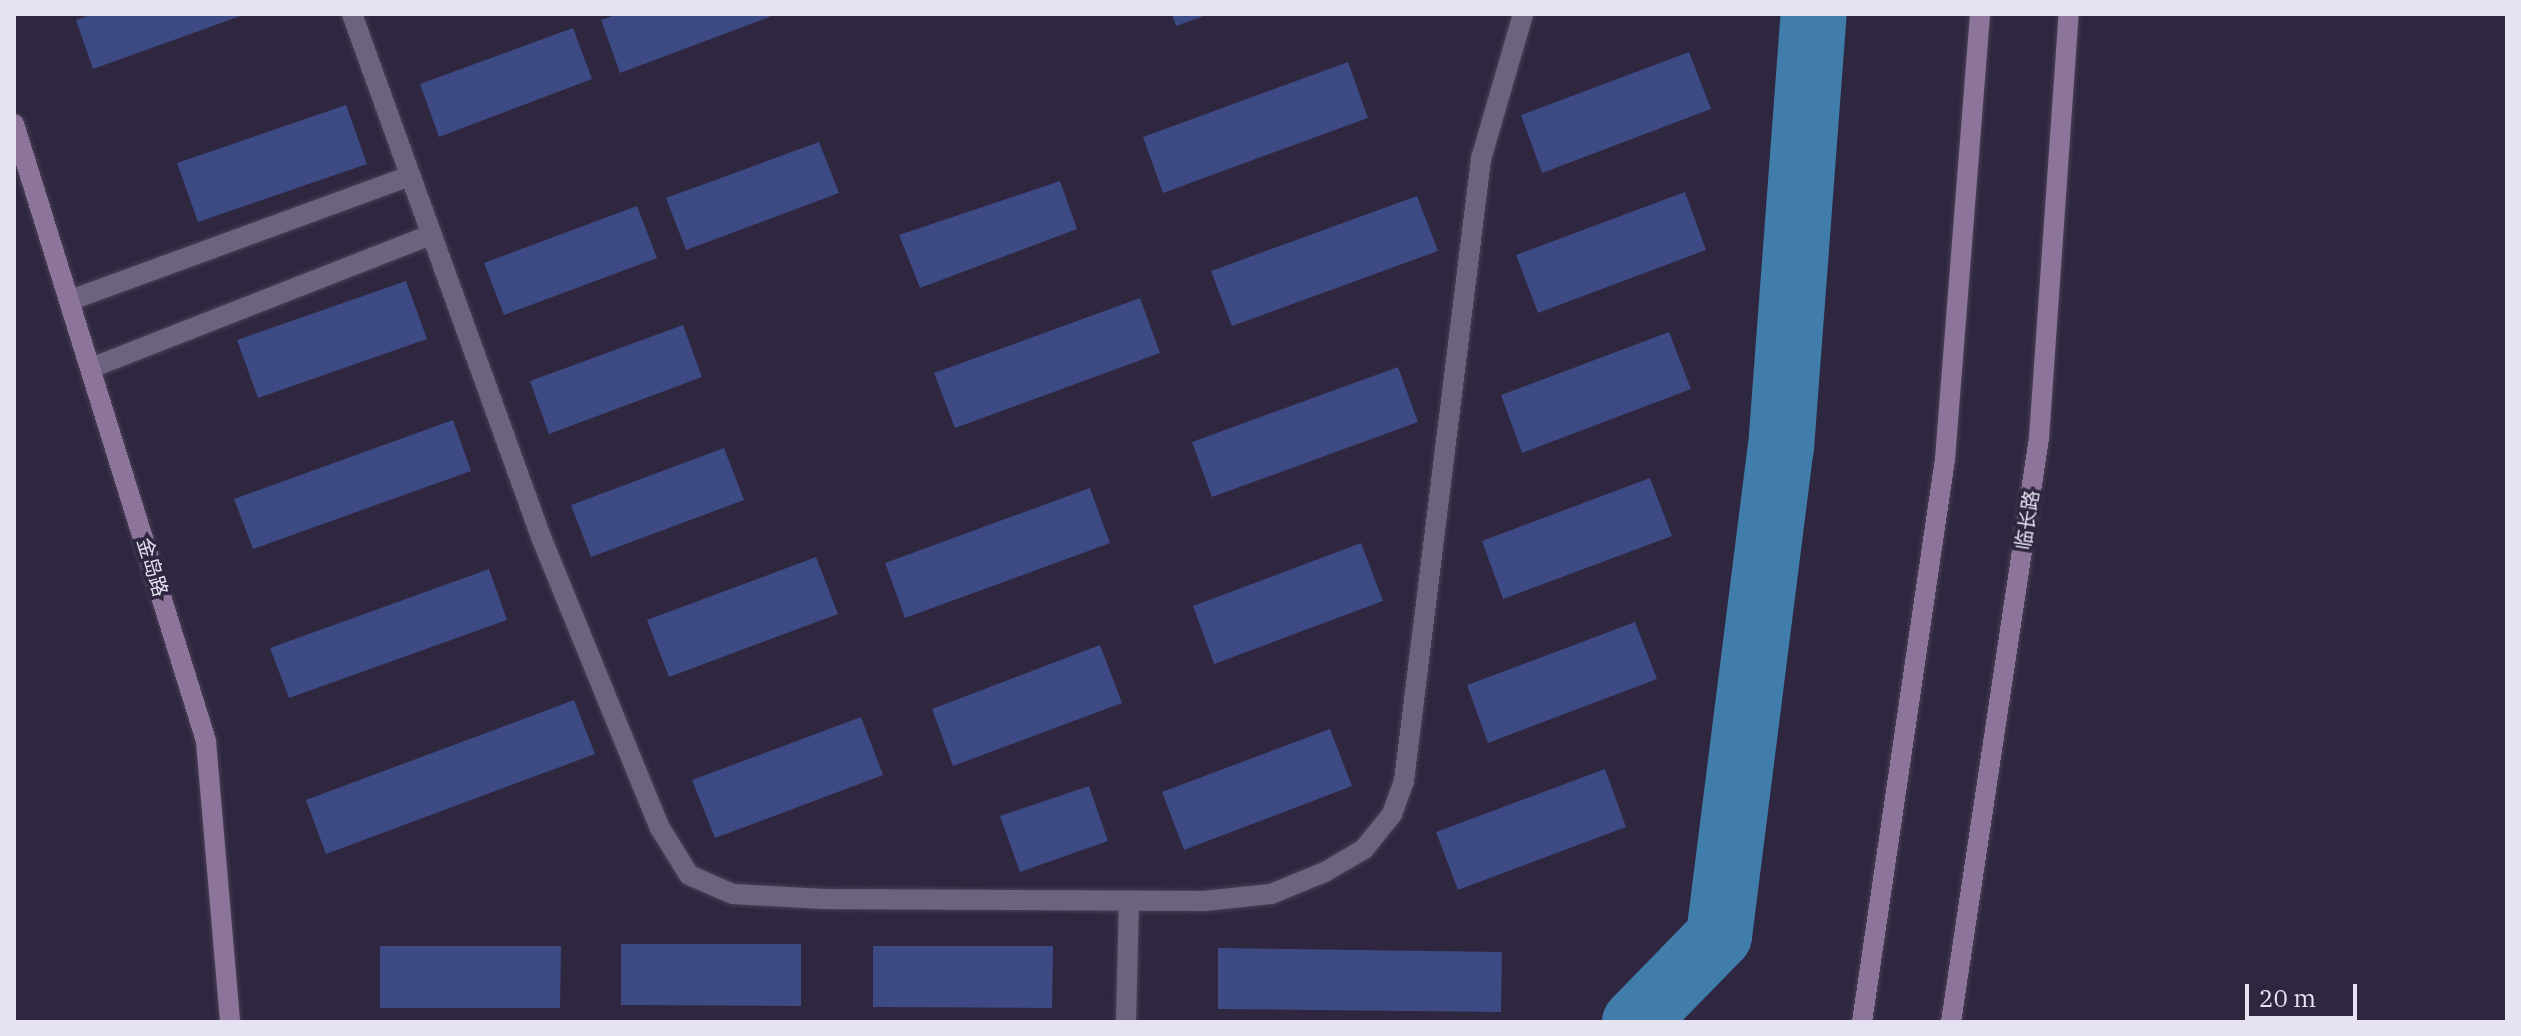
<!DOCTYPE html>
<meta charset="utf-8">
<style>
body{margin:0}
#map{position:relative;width:2521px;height:1036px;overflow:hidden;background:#2f263f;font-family:"IBM Plex Serif","Noto Sans SC",serif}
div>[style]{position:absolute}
.river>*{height:66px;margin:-33px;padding:0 33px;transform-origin:33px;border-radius:33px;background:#417dab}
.building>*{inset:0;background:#3d4a83}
.roads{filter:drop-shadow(0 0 2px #494256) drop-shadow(0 0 2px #494256)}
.street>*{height:20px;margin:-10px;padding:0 10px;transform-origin:10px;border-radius:10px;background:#6c647f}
.secondary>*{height:20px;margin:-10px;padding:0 10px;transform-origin:10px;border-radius:10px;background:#8d749a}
span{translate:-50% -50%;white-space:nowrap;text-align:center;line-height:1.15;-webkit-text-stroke:7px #2f263f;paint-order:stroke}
.street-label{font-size:20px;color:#e6e2f2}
.frame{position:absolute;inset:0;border:16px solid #e6e2f2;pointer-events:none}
.scale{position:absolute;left:2245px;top:984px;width:112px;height:36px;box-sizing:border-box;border:4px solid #e6e2f2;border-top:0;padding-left:10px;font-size:24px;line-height:28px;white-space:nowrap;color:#e6e2f2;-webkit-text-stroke:6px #2f263f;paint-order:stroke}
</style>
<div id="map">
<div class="river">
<div style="left:1635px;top:1022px;width:120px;rotate:-45.7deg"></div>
<div style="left:1719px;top:936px;width:492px;rotate:-82.8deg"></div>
<div style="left:1781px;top:448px;width:435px;rotate:-85.7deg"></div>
</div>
<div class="building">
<div style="clip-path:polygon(93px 14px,246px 14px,93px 69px,76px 20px)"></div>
<div style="clip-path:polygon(618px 14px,777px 14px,620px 73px,601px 20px)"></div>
<div style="clip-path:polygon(1172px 14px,1209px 14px,1176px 26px)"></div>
<div style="clip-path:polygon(573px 28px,592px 79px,439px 137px,420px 84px)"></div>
<div style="clip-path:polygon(1689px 52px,1711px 109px,1542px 173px,1521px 115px)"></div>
<div style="clip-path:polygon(1348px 62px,1368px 118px,1163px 193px,1143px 137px)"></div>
<div style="clip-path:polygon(346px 105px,367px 164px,198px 222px,177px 163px)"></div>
<div style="clip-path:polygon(819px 142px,839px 193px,686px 250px,666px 198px)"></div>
<div style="clip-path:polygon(1060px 181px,1077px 229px,920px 288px,899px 235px)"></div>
<div style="clip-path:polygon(1685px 192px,1706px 250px,1538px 313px,1516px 255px)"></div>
<div style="clip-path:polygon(1417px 196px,1438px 251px,1232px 326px,1211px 271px)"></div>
<div style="clip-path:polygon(637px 206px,657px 258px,504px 315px,484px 263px)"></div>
<div style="clip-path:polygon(406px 281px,427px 339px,258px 398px,237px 340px)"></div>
<div style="clip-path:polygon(1140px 298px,1160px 353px,955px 428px,934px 373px)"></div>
<div style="clip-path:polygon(683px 325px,702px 377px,549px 434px,530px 381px)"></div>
<div style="clip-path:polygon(1669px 332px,1691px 389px,1522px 453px,1501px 395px)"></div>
<div style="clip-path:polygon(1398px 367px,1418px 422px,1212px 497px,1192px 442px)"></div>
<div style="clip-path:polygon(453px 420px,471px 471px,253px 549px,234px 499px)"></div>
<div style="clip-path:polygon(724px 448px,744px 500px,591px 557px,571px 505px)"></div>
<div style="clip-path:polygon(1650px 478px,1672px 536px,1503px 599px,1482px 541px)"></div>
<div style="clip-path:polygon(1090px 488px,1110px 543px,905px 618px,885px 563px)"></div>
<div style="clip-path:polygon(1361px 543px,1383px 601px,1214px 664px,1193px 606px)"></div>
<div style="clip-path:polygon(816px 557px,838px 614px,669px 677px,647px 620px)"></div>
<div style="clip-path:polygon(489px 569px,507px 620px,289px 698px,270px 648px)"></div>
<div style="clip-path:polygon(1635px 622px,1657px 679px,1488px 743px,1467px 685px)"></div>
<div style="clip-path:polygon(1100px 645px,1122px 703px,953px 766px,932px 709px)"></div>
<div style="clip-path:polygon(574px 700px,595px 754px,326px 854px,306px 800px)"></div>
<div style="clip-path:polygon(861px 717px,883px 775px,715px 838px,692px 780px)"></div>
<div style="clip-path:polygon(1330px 729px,1352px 786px,1184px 850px,1162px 792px)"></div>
<div style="clip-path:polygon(1605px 769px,1626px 827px,1458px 890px,1436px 832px)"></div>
<div style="clip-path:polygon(1089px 786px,1108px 841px,1020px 872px,1000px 816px)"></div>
<div style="clip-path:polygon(621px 944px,801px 944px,801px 1006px,621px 1005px)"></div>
<div style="clip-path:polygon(380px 946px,561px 946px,560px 1008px,380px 1008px)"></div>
<div style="clip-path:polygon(873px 946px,1053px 946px,1052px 1008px,873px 1007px)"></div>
<div style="clip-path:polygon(1218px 948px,1502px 952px,1501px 1012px,1218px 1009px)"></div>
</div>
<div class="roads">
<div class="street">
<div style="left:352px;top:14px;width:556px;rotate:70.13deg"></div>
<div style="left:541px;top:537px;width:314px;rotate:67.8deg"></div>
<div style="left:660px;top:828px;width:55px;rotate:58.3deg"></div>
<div style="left:689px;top:875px;width:48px;rotate:23.4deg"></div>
<div style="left:733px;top:894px;width:91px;rotate:3.1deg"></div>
<div style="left:824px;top:899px;width:380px;rotate:0.3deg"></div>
<div style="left:1204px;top:901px;width:67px;rotate:-6deg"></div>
<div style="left:1271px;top:894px;width:58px;rotate:-22.2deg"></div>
<div style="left:1325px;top:872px;width:45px;rotate:-30.5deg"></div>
<div style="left:1364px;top:849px;width:45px;rotate:-51.3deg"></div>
<div style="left:1392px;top:814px;width:35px;rotate:-70deg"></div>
<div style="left:1404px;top:781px;width:627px;rotate:-82.94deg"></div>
<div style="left:1481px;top:159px;width:151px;rotate:-73.8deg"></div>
<div style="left:71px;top:300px;width:359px;rotate:-20.1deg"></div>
<div style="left:91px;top:368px;width:362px;rotate:-21.4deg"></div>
<div style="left:1126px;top:1022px;width:121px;rotate:-88.6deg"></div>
</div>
<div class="secondary">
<div style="left:14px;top:124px;width:646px;rotate:72.71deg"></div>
<div style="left:206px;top:741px;width:282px;rotate:85.1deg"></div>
<div style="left:1862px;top:1022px;width:569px;rotate:-81.61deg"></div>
<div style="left:1945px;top:459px;width:446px;rotate:-85.5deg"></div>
<div style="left:1951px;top:1022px;width:591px;rotate:-81.43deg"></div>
<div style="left:2039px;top:438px;width:425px;rotate:-86deg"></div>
</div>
</div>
<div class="street-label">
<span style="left:2027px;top:520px;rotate:-81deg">临长路</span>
<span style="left:153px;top:567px;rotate:73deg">金岛路</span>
</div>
<div class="frame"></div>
<div class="scale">20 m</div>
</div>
